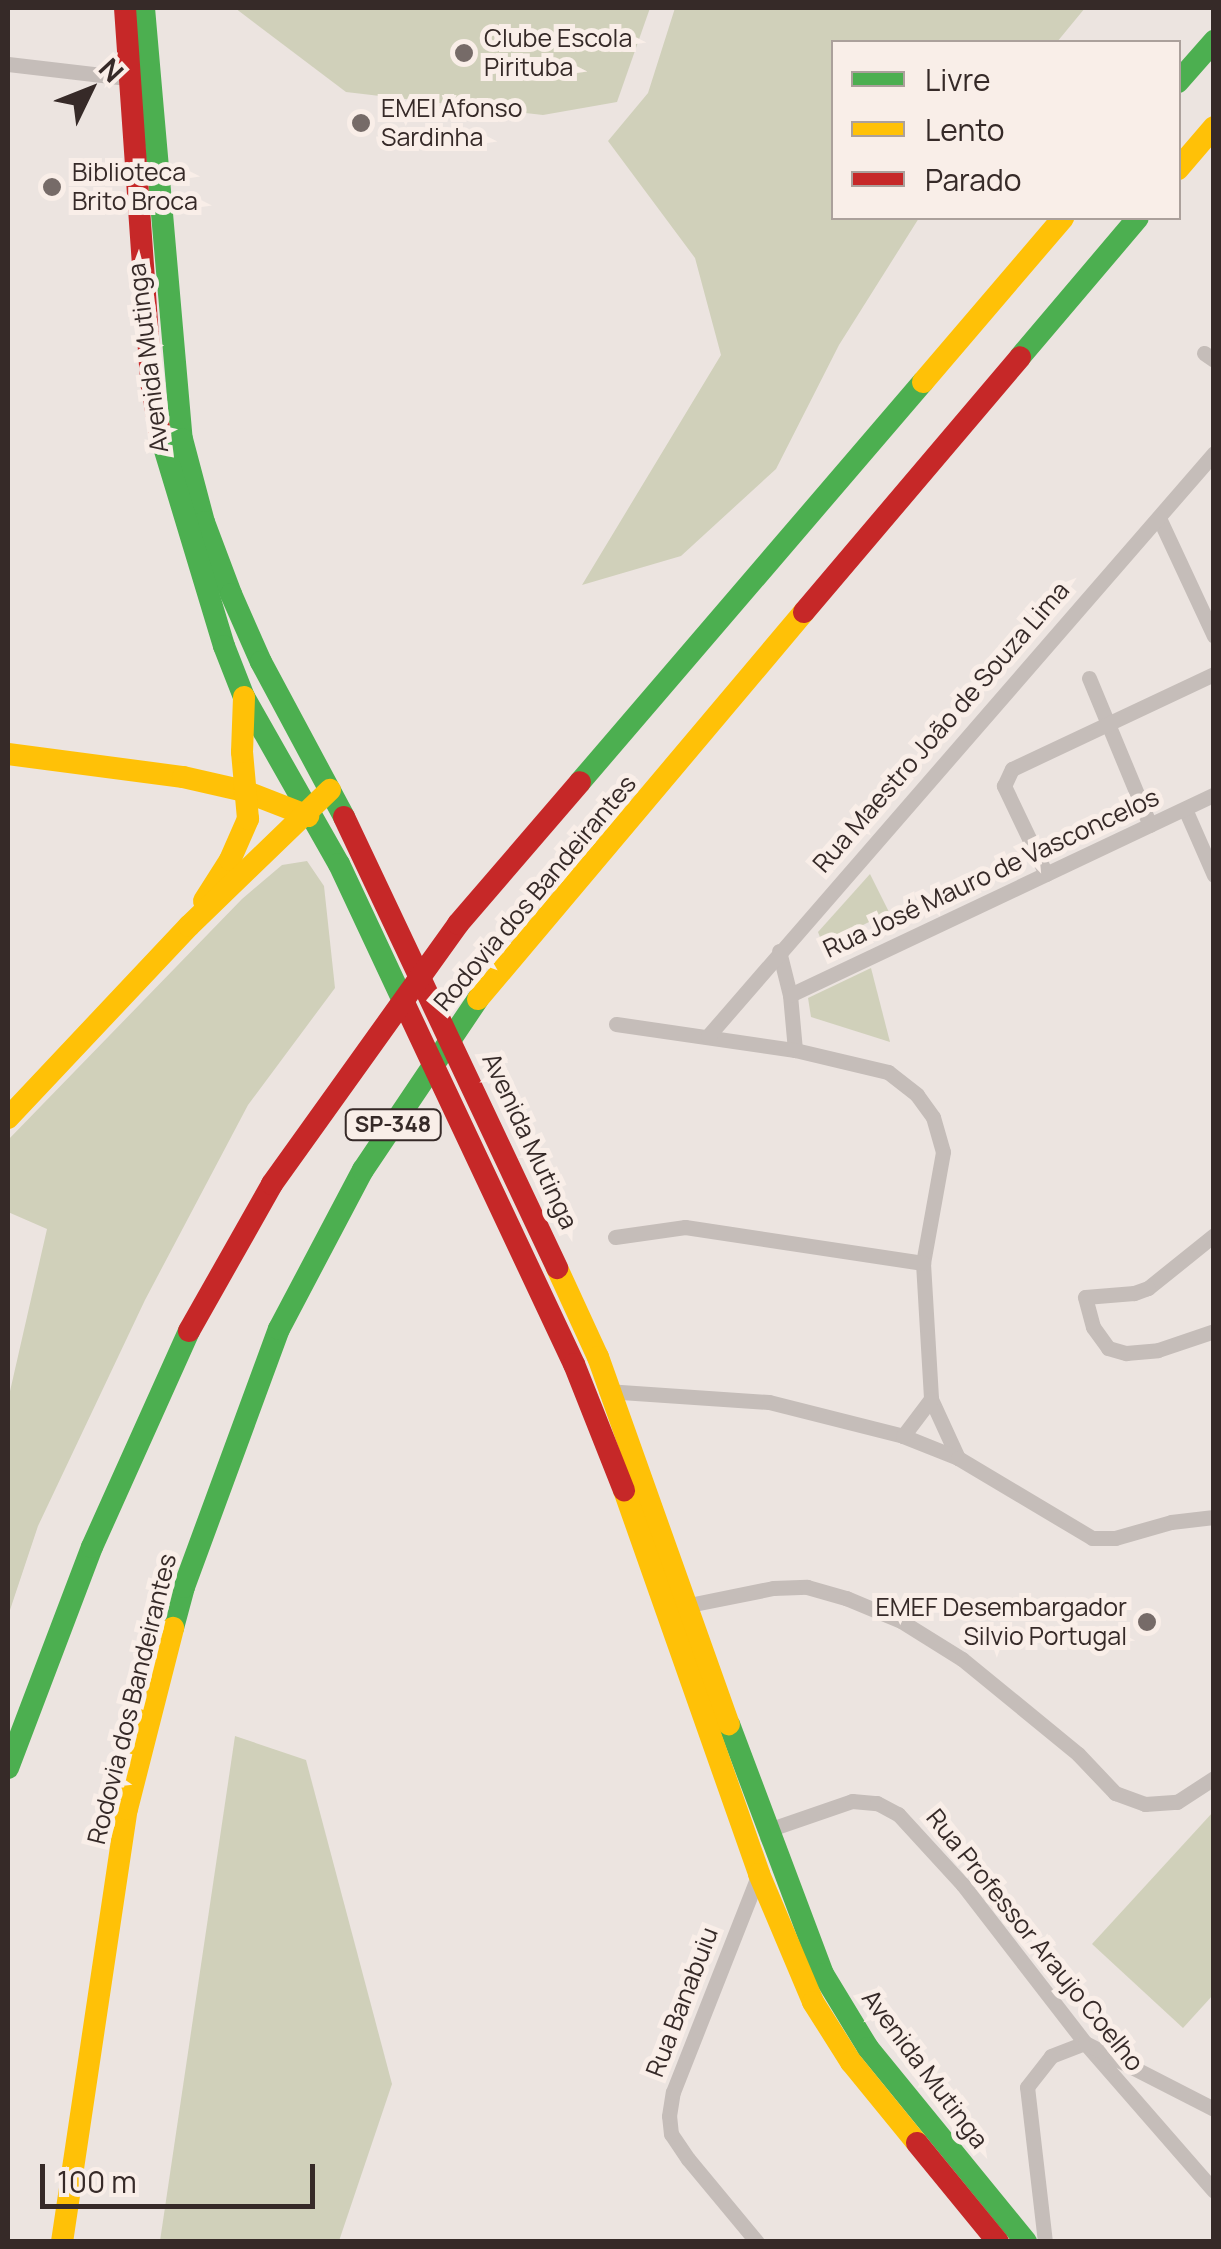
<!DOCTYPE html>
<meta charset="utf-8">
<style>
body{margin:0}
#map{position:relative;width:1221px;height:2249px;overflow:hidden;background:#ece4e0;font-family:Manrope,sans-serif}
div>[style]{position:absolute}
.green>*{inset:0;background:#d0d0ba}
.street>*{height:15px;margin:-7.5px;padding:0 7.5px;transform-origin:7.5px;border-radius:7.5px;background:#c5bdb9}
.fast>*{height:22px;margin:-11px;padding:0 11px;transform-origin:11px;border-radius:11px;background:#4caf50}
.slow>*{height:22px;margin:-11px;padding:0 11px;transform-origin:11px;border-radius:11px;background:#ffc107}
.jam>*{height:22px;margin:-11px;padding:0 11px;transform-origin:11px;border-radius:11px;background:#c62828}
.dots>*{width:28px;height:28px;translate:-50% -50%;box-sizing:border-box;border:5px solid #f9eee8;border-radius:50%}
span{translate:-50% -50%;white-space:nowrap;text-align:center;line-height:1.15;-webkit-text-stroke:10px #f9eee8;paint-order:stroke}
.shield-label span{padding:2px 8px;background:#f9eee8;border:2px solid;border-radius:8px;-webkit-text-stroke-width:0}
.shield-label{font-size:22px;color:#362a28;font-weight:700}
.poi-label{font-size:25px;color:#362a28}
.left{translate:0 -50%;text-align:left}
.right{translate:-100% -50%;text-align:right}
.street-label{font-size:25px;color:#362a28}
.frame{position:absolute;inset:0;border:10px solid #362a28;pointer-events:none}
.legend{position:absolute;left:831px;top:40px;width:350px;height:180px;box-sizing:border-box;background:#f9eee8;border:2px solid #aba09b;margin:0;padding:12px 18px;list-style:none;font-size:30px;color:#362a28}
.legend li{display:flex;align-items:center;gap:20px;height:50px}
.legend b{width:50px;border:2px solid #aba09b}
.north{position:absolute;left:40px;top:40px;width:100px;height:100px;-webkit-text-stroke:8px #f9eee8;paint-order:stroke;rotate:47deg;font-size:28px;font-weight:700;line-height:40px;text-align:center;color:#362a28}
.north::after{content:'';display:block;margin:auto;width:35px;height:45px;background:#362a28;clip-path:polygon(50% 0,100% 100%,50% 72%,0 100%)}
.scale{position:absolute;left:40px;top:2164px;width:275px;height:45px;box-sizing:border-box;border:5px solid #362a28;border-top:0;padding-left:12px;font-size:30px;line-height:35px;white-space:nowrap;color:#362a28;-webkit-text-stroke:8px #f9eee8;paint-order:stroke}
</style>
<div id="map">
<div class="green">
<div style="clip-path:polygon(235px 8px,650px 8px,617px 102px,543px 115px,346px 92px)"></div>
<div style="clip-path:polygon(675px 8px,1085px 8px,1057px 42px,834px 42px,834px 218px,919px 218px,839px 345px,776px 469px,681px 556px,582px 585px,721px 355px,695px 258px,608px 141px,648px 93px)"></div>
<div style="clip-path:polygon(307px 861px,324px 886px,335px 988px,248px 1105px,145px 1300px,38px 1526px,8px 1616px,8px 1400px,47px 1229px,8px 1212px,8px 1140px,242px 899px,282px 865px)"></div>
<div style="clip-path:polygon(870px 874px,889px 912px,823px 945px,818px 932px)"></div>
<div style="clip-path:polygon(871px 968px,890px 1042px,811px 1017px,808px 998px)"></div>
<div style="clip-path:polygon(235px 1736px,306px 1760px,392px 2084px,339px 2241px,160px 2241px)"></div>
<div style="clip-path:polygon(1213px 1812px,1213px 1995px,1183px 2028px,1092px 1944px)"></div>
</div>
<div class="street">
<div style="left:8px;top:64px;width:120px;rotate:6.7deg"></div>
<div style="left:1204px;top:353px;width:12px;rotate:35deg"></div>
<div style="left:1159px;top:518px;width:130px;rotate:65deg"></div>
<div style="left:1089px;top:678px;width:159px;rotate:67.5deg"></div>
<div style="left:1185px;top:809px;width:72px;rotate:66.3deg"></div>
<div style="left:1046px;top:874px;width:98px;rotate:-115.5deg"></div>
<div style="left:1004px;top:786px;width:19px;rotate:-65deg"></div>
<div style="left:1012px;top:769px;width:223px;rotate:-25.2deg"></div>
<div style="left:779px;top:951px;width:45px;rotate:76deg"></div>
<div style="left:790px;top:995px;width:55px;rotate:84.8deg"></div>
<div style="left:790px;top:995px;width:469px;rotate:-25.3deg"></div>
<div style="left:616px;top:1024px;width:181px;rotate:8.3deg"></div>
<div style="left:795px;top:1050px;width:96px;rotate:13.3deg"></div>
<div style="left:888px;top:1072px;width:37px;rotate:38deg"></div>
<div style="left:917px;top:1095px;width:27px;rotate:54deg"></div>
<div style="left:933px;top:1117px;width:36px;rotate:74deg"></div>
<div style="left:943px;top:1152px;width:113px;rotate:100.2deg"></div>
<div style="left:923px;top:1263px;width:136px;rotate:86.6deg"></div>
<div style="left:931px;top:1399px;width:65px;rotate:65.4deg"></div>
<div style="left:708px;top:1036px;width:772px;rotate:-49.04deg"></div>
<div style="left:1214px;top:1235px;width:85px;rotate:141.2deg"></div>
<div style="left:1148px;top:1288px;width:15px;rotate:160deg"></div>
<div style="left:1134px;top:1293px;width:49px;rotate:175.3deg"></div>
<div style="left:1085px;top:1297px;width:31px;rotate:75deg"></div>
<div style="left:1093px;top:1327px;width:26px;rotate:54deg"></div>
<div style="left:1108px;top:1348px;width:19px;rotate:16deg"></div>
<div style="left:1126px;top:1353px;width:32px;rotate:-5deg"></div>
<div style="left:1158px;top:1350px;width:59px;rotate:-18.7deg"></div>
<div style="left:615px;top:1237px;width:71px;rotate:-8.1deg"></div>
<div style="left:685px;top:1227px;width:241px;rotate:8.6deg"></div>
<div style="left:606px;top:1391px;width:163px;rotate:3.9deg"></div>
<div style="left:769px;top:1402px;width:138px;rotate:14.2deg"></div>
<div style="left:903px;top:1436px;width:59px;rotate:21.8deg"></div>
<div style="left:958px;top:1458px;width:156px;rotate:30.8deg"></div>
<div style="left:1092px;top:1538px;width:23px"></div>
<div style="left:1115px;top:1538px;width:58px;rotate:-15.9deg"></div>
<div style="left:1171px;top:1522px;width:43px;rotate:-6.6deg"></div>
<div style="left:903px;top:1436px;width:46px;rotate:-52.9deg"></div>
<div style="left:683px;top:1600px;width:8px;rotate:40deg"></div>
<div style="left:689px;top:1605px;width:86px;rotate:-11.4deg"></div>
<div style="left:773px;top:1588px;width:34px;rotate:-2deg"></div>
<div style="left:807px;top:1587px;width:41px;rotate:15.8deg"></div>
<div style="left:846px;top:1598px;width:60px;rotate:22.7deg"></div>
<div style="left:901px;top:1621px;width:72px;rotate:31.9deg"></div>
<div style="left:962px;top:1659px;width:150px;rotate:39.3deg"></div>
<div style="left:1078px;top:1754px;width:54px;rotate:46.5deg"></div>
<div style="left:1115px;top:1793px;width:32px;rotate:20deg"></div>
<div style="left:1145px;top:1804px;width:32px;rotate:-4deg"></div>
<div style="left:1177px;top:1802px;width:44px;rotate:-33deg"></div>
<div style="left:767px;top:1837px;width:7px;rotate:-82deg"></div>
<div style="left:768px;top:1830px;width:89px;rotate:-19deg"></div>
<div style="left:852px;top:1801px;width:25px;rotate:5deg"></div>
<div style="left:877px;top:1803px;width:24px;rotate:28deg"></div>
<div style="left:898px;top:1814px;width:96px;rotate:47.5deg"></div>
<div style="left:963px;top:1885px;width:200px;rotate:52.3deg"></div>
<div style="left:1085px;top:2043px;width:196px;rotate:48.9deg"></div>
<div style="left:757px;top:2242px;width:108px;rotate:-129.7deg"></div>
<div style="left:688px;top:2159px;width:30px;rotate:-124deg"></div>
<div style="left:671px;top:2134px;width:18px;rotate:-96deg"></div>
<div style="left:669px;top:2116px;width:24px;rotate:-81deg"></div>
<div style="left:673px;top:2092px;width:234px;rotate:-68.5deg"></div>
<div style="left:1045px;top:2242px;width:156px;rotate:-96.6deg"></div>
<div style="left:1027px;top:2087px;width:39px;rotate:-52deg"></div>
<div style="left:1051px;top:2056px;width:36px;rotate:-21deg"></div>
<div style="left:1085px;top:2043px;width:145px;rotate:27.1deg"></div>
</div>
<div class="fast">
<div style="left:144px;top:8px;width:433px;rotate:85deg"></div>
<div style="left:182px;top:439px;width:86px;rotate:75.2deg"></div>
<div style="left:204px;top:522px;width:77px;rotate:69.4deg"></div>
<div style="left:231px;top:594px;width:74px;rotate:66.2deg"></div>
<div style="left:261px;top:662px;width:176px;rotate:61.8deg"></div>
<div style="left:1178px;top:82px;width:55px;rotate:-48.7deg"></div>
<div style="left:1020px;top:357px;width:182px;rotate:-49.7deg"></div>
<div style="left:160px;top:434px;width:221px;rotate:73.2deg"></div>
<div style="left:224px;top:646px;width:55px;rotate:68.6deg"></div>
<div style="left:244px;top:697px;width:192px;rotate:60.4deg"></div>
<div style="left:339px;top:864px;width:156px;rotate:64.9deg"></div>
<div style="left:580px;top:782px;width:527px;rotate:-49.39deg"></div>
<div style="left:173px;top:1628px;width:42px;rotate:-75deg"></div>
<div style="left:184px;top:1587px;width:275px;rotate:-69.8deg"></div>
<div style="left:279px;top:1329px;width:180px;rotate:-62.2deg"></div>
<div style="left:363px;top:1170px;width:206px;rotate:-56.1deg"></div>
<div style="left:729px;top:1724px;width:267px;rotate:69.4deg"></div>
<div style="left:823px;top:1974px;width:87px;rotate:58.7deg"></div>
<div style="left:868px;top:2048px;width:250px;rotate:50.8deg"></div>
<div style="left:8px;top:1768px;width:236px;rotate:-69.2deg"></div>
<div style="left:92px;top:1547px;width:237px;rotate:-65.8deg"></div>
</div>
<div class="slow">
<div style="left:1178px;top:169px;width:55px;rotate:-49.4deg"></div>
<div style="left:923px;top:382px;width:216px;rotate:-49.5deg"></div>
<div style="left:8px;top:754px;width:177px;rotate:7.5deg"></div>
<div style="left:183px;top:777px;width:63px;rotate:12.9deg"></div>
<div style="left:244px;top:791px;width:69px;rotate:21.3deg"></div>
<div style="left:204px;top:901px;width:49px;rotate:-57.6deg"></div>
<div style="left:230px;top:860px;width:45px;rotate:-66.3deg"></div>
<div style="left:248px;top:819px;width:67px;rotate:-95.1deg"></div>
<div style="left:242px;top:752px;width:55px;rotate:-87.9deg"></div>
<div style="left:478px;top:999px;width:506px;rotate:-49.89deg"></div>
<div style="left:8px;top:1118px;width:264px;rotate:-46.7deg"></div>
<div style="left:189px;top:926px;width:196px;rotate:-44deg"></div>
<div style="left:557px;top:1268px;width:98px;rotate:65.3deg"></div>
<div style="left:598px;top:1357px;width:390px;rotate:70.4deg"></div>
<div style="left:624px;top:1490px;width:407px;rotate:70.6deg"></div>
<div style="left:759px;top:1874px;width:139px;rotate:67.1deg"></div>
<div style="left:813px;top:2002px;width:71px;rotate:57.7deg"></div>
<div style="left:851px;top:2062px;width:104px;rotate:50.8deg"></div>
<div style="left:62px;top:2242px;width:438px;rotate:-81.5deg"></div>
<div style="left:127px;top:1809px;width:187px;rotate:-75.7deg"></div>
</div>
<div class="jam">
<div style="left:125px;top:8px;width:375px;rotate:86deg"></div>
<div style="left:151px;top:382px;width:53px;rotate:80.2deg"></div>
<div style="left:804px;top:612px;width:334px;rotate:-49.7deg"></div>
<div style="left:344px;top:817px;width:499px;rotate:64.7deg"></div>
<div style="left:405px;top:1005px;width:397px;rotate:64.8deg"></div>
<div style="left:574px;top:1364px;width:136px;rotate:68.4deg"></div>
<div style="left:189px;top:1331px;width:169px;rotate:-60.5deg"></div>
<div style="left:272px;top:1184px;width:320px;rotate:-54.4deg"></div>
<div style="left:458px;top:924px;width:187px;rotate:-49.3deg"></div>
<div style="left:917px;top:2143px;width:128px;rotate:50.7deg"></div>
</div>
<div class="dots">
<div style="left:464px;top:53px;background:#766b68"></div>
<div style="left:361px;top:123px;background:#766b68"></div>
<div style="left:52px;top:187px;background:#766b68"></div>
<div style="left:1147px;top:1622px;background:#766b68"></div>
</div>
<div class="shield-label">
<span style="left:393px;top:1125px">SP-348</span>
</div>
<div class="poi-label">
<span class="left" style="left:484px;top:53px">Clube Escola<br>Pirituba</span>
<span class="left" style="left:381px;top:123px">EMEI Afonso<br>Sardinha</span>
<span class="left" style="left:72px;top:187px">Biblioteca<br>Brito Broca</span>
<span class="right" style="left:1127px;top:1622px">EMEF Desembargador<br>Silvio Portugal</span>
</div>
<div class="street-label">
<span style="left:148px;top:358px;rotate:-97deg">Avenida Mutinga</span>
<span style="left:941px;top:727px;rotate:-49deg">Rua Maestro João de Souza Lima</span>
<span style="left:991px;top:873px;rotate:-25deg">Rua José Mauro de Vasconcelos</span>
<span style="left:535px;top:893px;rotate:-50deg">Rodovia dos Bandeirantes</span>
<span style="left:530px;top:1141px;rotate:65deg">Avenida Mutinga</span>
<span style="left:132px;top:1699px;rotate:-76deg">Rodovia dos Bandeirantes</span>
<span style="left:1035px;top:1940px;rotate:51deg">Rua Professor Araujo Coelho</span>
<span style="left:682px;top:2002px;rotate:-69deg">Rua Banabuiu</span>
<span style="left:925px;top:2069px;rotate:53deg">Avenida Mutinga</span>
</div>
<div class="frame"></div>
<ul class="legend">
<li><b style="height:12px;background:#4caf50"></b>Livre</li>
<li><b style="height:12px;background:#ffc107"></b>Lento</li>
<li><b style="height:12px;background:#c62828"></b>Parado</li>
</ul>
<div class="north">N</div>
<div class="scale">100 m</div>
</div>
